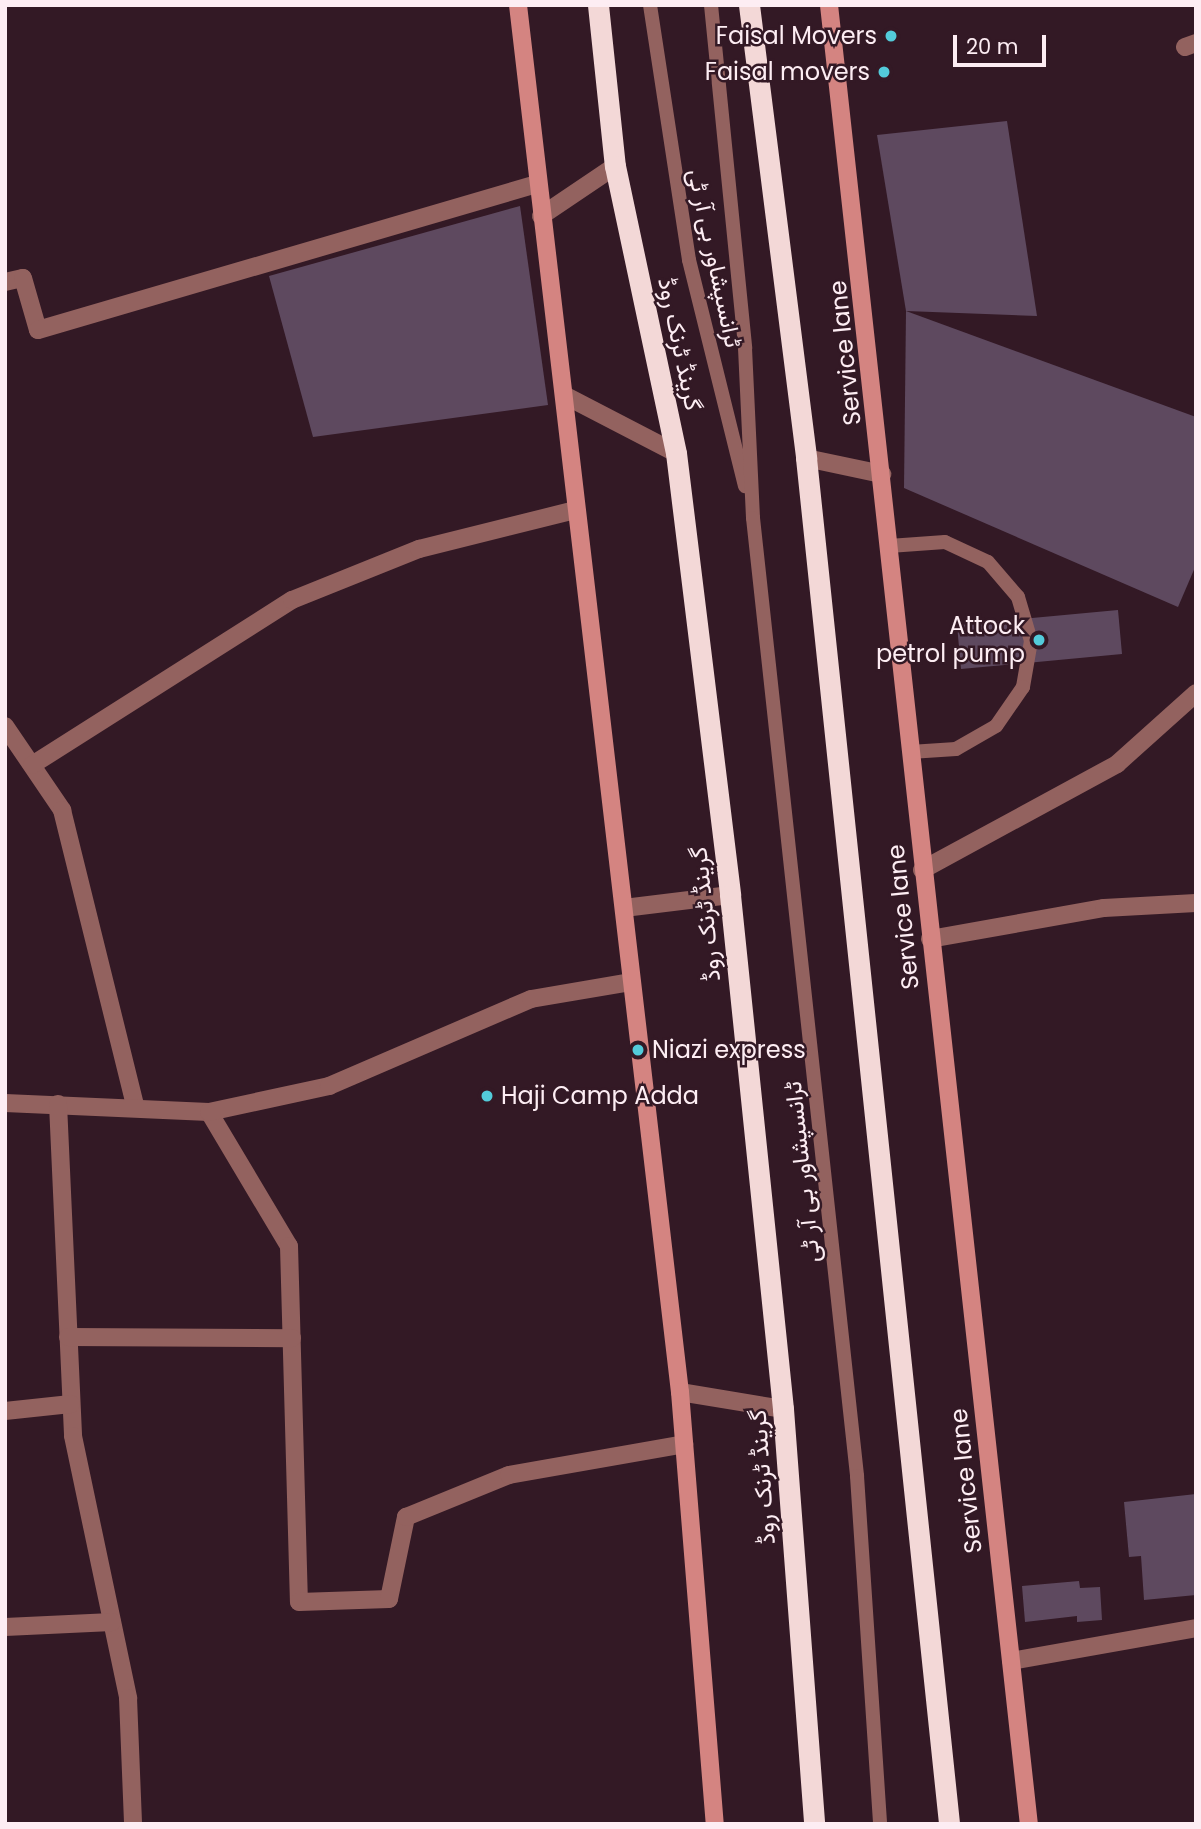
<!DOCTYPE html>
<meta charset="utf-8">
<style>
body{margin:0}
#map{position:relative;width:1201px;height:1829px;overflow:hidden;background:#331925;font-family:Poppins,Vazirmatn,sans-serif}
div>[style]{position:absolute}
.building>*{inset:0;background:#5e495f}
.lane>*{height:14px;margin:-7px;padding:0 7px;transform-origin:7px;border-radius:7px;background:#93625f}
.street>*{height:18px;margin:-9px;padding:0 9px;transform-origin:9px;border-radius:9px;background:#93625f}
.secondary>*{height:18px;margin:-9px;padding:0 9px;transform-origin:9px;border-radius:9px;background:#d48481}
.highway>*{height:21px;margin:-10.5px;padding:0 10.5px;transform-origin:10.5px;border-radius:10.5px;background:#f3d8d7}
.dots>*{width:19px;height:19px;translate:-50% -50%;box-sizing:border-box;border:4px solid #331925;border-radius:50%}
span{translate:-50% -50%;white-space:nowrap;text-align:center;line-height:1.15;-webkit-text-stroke:5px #331925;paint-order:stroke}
.poi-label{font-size:24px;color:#fdedf3}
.right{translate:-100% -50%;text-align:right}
.left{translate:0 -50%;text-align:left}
.street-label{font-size:24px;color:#fdedf3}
.frame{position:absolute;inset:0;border:7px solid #fdedf3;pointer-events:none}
.scale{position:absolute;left:953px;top:35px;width:93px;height:32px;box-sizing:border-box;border:4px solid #fdedf3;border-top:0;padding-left:9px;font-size:21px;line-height:24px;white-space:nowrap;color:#fdedf3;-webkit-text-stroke:5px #331925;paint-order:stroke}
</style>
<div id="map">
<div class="building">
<div style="clip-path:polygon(1007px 121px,1037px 316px,906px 311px,877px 135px)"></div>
<div style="clip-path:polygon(520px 206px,548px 405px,313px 437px,269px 276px)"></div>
<div style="clip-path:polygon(906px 311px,1196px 417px,1196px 565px,1178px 607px,904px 488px)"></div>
<div style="clip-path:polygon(1118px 610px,1122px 654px,961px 669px,957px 625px)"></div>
<div style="clip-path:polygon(1196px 1494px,1196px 1595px,1144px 1600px,1141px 1556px,1129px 1557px,1124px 1502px)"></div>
<div style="clip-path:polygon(1079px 1581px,1080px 1588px,1100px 1587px,1102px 1620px,1077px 1622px,1077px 1616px,1025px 1622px,1022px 1586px)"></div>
</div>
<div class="lane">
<div style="left:650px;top:5px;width:258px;rotate:81.3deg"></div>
<div style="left:689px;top:260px;width:233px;rotate:76.1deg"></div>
<div style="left:711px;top:5px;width:345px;rotate:84.3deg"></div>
<div style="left:745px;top:348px;width:170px;rotate:87.3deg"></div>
<div style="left:753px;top:518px;width:964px;rotate:83.8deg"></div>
<div style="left:857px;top:1476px;width:349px;rotate:86.2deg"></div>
<div style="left:889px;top:546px;width:56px;rotate:-4.1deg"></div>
<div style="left:945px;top:542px;width:47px;rotate:24.9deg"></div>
<div style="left:988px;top:562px;width:46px;rotate:49.4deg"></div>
<div style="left:1018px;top:597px;width:46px;rotate:73.5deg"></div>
<div style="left:1031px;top:641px;width:47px;rotate:99.9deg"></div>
<div style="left:1023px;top:687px;width:47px;rotate:124.7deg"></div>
<div style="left:996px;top:726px;width:46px;rotate:150.1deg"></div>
<div style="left:956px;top:749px;width:46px;rotate:176.3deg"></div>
</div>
<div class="street">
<div style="left:1185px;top:47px;width:12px;rotate:-20deg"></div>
<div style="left:541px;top:216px;width:89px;rotate:-34deg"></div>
<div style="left:5px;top:282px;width:18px;rotate:-13deg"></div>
<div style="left:23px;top:278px;width:54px;rotate:73.9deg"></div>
<div style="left:38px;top:330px;width:520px;rotate:-16.31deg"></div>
<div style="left:564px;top:395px;width:126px;rotate:27.4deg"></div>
<div style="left:806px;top:458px;width:78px;rotate:11.9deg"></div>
<div style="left:5px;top:726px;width:102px;rotate:55.8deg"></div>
<div style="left:62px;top:810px;width:305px;rotate:76.1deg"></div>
<div style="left:32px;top:765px;width:308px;rotate:-32.4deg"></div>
<div style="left:292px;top:600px;width:137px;rotate:-21.9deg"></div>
<div style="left:419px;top:549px;width:162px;rotate:-14deg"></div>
<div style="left:922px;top:870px;width:222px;rotate:-28.5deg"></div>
<div style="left:1117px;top:764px;width:106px;rotate:-41.9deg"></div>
<div style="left:624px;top:908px;width:107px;rotate:-7deg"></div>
<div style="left:930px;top:939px;width:177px;rotate:-10.1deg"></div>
<div style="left:1104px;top:908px;width:92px;rotate:-3.1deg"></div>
<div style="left:5px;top:1103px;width:204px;rotate:2.5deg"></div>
<div style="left:209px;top:1112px;width:156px;rotate:59.2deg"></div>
<div style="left:289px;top:1246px;width:356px;rotate:88.4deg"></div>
<div style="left:299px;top:1602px;width:90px;rotate:-1.9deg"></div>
<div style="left:389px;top:1599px;width:84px;rotate:-78.3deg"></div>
<div style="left:406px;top:1517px;width:111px;rotate:-22.2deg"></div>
<div style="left:509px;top:1475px;width:178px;rotate:-10deg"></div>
<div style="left:58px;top:1104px;width:332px;rotate:87.4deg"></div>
<div style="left:73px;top:1436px;width:268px;rotate:78.1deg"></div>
<div style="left:128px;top:1698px;width:126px;rotate:87.7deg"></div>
<div style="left:209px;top:1112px;width:123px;rotate:-12.2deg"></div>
<div style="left:329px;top:1086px;width:220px;rotate:-23.3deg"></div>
<div style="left:531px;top:999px;width:102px;rotate:-9.6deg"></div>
<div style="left:68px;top:1337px;width:224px;rotate:0.3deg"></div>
<div style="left:680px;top:1392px;width:104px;rotate:9.4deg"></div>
<div style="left:5px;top:1411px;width:66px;rotate:-6.1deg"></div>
<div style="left:5px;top:1627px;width:107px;rotate:-2.7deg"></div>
<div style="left:1011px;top:1661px;width:188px;rotate:-10.1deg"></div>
</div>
<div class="secondary">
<div style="left:518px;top:5px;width:1396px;rotate:83.34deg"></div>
<div style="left:680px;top:1392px;width:433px;rotate:85.4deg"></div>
<div style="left:829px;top:5px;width:1830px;rotate:83.73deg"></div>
</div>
<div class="highway">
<div style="left:598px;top:5px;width:162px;rotate:84deg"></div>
<div style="left:615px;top:166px;width:293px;rotate:78deg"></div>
<div style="left:676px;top:453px;width:445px;rotate:83deg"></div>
<div style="left:730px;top:895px;width:517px;rotate:84.11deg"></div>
<div style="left:783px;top:1409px;width:416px;rotate:85.7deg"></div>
<div style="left:749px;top:5px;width:457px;rotate:82.8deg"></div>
<div style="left:806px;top:458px;width:1373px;rotate:84.02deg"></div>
</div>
<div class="dots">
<div style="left:891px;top:36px;background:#53cbda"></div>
<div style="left:884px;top:72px;background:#53cbda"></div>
<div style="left:1039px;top:640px;background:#53cbda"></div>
<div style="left:638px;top:1050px;background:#53cbda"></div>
<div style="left:487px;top:1096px;background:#53cbda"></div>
</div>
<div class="poi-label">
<span class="right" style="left:877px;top:36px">Faisal Movers</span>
<span class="right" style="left:870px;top:72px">Faisal movers</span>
<span class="right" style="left:1025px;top:640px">Attock<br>petrol pump</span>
<span class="left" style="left:652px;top:1050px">Niazi express</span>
<span class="left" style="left:501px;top:1096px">Haji Camp Adda</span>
</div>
<div class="street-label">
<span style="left:715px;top:258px;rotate:78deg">ٹرانسپشاور بی آر ٹی</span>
<span style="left:680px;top:344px;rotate:78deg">گرینڈ ٹرنک روڈ</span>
<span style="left:845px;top:353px;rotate:-96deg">Service lane</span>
<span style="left:705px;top:914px;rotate:-96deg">گرینڈ ٹرنک روڈ</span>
<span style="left:903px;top:917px;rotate:-96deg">Service lane</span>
<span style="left:802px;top:1172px;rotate:-96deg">ٹرانسپشاور بی آر ٹی</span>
<span style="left:762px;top:1477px;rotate:-94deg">گرینڈ ٹرنک روڈ</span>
<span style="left:966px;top:1481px;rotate:-96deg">Service lane</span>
</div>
<div class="frame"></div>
<div class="scale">20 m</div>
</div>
